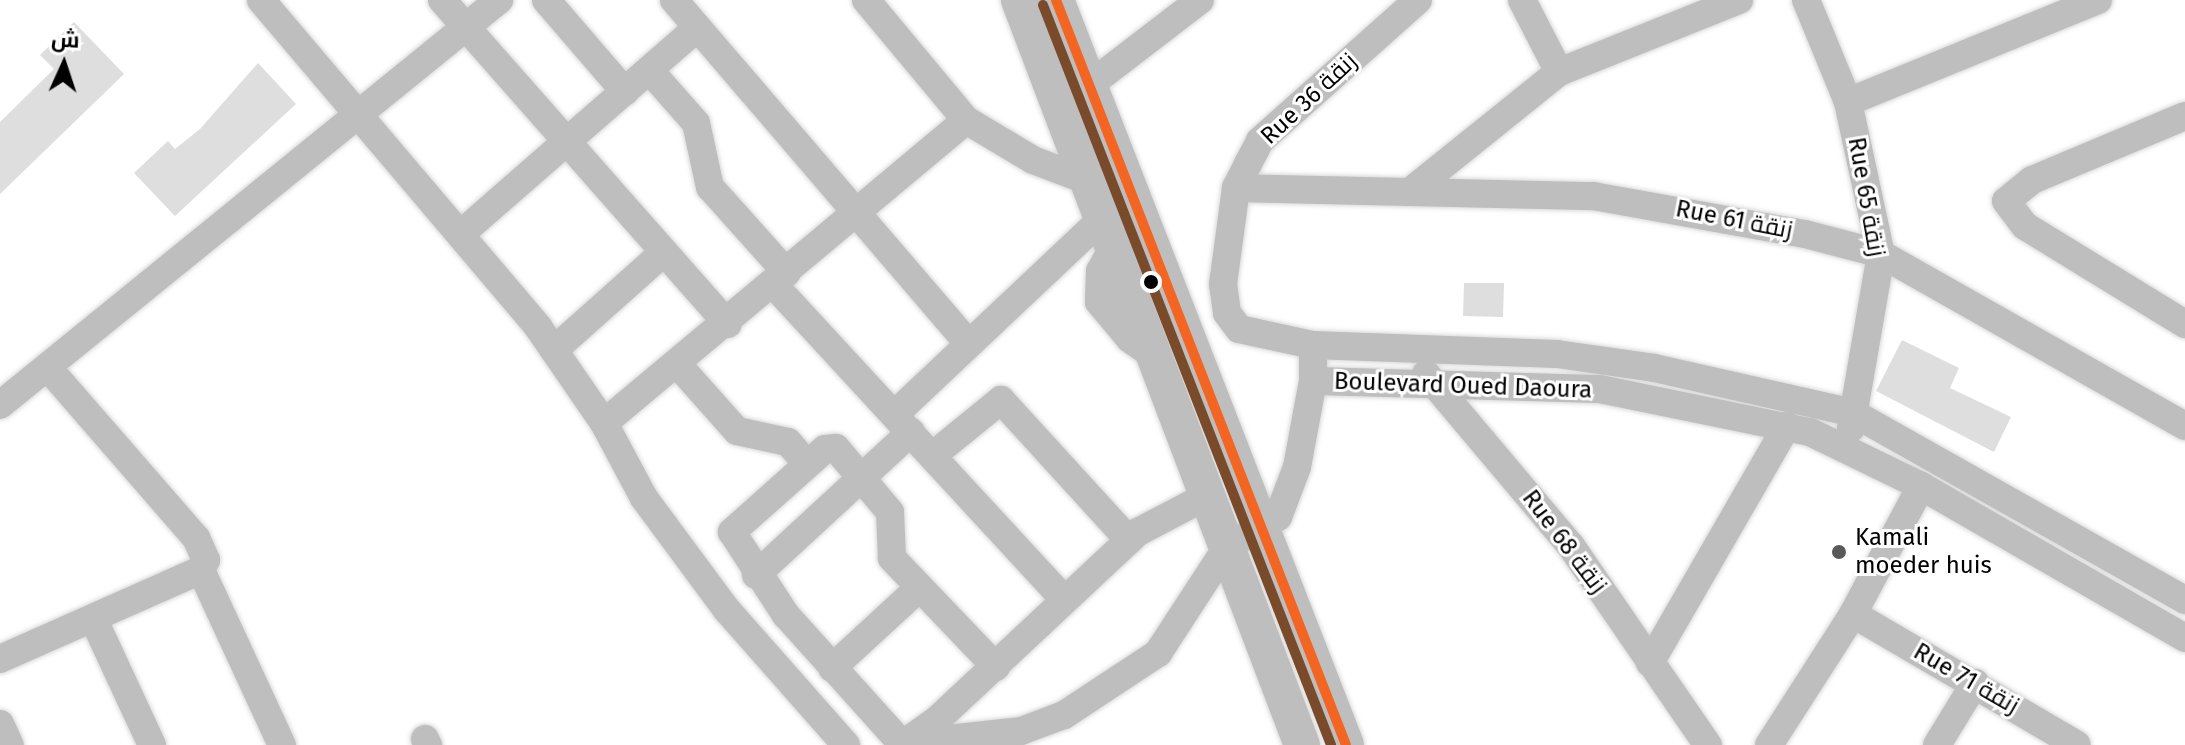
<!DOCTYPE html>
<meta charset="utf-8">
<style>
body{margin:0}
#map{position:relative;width:2185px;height:745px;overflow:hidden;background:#fff;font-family:"Fira Sans",Cairo,sans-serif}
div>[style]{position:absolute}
.building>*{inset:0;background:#dedede}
.roads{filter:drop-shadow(0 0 2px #dbdbdb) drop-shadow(0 0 2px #dbdbdb)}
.minor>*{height:28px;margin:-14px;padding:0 14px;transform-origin:14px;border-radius:14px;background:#bebebe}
.major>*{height:36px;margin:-18px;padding:0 18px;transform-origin:18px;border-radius:18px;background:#bebebe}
.bus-1>*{height:10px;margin:-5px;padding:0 5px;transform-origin:5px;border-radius:5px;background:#f26522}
.bus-2>*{height:10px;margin:-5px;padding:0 5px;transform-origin:5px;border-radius:5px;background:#7a4b2a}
.dots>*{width:22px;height:22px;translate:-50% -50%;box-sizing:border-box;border:4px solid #fff;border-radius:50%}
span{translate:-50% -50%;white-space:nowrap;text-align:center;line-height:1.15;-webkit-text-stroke:6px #fff;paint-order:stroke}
.street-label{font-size:24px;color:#000}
.poi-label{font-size:24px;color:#000}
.left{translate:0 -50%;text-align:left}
.north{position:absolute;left:24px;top:24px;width:80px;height:80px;-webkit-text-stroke:6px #fff;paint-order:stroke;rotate:3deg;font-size:22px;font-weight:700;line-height:32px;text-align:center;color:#000}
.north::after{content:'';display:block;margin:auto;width:28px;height:36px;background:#000;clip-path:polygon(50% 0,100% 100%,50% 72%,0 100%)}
</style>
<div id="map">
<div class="building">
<div style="clip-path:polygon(74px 22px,124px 74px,0 194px,0 122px,54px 69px,40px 55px)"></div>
<div style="clip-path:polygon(258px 63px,296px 104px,175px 216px,134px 173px,168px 141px,175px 149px,200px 129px)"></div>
<div style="clip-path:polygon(1464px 283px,1504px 283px,1503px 317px,1463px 316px)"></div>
<div style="clip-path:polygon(1902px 340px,1959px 368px,1950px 388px,2011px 417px,1994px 452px,1876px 391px)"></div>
</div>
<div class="roads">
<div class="minor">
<div style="left:261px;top:0;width:429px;rotate:49.7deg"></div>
<div style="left:538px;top:327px;width:116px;rotate:55.5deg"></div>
<div style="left:604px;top:423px;width:85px;rotate:61.9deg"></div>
<div style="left:644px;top:498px;width:139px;rotate:53.5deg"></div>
<div style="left:727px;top:610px;width:180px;rotate:48.6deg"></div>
<div style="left:442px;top:0;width:432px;rotate:48.6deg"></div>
<div style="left:546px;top:0;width:121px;rotate:49.3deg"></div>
<div style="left:674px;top:0;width:449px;rotate:49.4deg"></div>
<div style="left:866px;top:0;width:156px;rotate:50.2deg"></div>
<div style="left:966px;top:120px;width:78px;rotate:30.8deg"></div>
<div style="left:1033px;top:160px;width:62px;rotate:20.8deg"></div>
<div style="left:1418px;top:0;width:212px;rotate:138.3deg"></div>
<div style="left:1260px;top:141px;width:26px;rotate:118deg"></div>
<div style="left:1248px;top:164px;width:27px;rotate:117deg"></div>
<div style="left:1236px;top:188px;width:97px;rotate:97.7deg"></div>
<div style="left:1223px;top:284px;width:29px;rotate:82deg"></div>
<div style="left:1227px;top:313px;width:20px;rotate:53deg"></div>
<div style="left:1239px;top:329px;width:76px;rotate:12.2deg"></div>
<div style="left:1313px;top:345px;width:244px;rotate:2.1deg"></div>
<div style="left:1557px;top:354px;width:98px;rotate:8.2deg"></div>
<div style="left:1654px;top:368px;width:204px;rotate:12.7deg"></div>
<div style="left:1853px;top:413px;width:381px;rotate:29.4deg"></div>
<div style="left:1522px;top:0;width:81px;rotate:62.8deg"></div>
<div style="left:1806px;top:0;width:110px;rotate:67.6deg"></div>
<div style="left:1848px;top:102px;width:156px;rotate:77.8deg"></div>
<div style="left:1881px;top:254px;width:177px;rotate:99.8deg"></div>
<div style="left:651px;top:72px;width:68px;rotate:48.6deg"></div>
<div style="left:696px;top:123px;width:66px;rotate:77.7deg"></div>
<div style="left:710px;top:187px;width:115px;rotate:48.2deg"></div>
<div style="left:1088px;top:86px;width:141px;rotate:-37.5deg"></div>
<div style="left:1848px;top:102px;width:270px;rotate:-22.2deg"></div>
<div style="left:2185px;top:116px;width:166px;rotate:157.3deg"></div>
<div style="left:2032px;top:180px;width:33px;rotate:141deg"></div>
<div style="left:2006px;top:201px;width:31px;rotate:53deg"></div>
<div style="left:2025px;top:226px;width:188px;rotate:31.5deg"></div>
<div style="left:1236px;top:188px;width:357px;rotate:1.3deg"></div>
<div style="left:1593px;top:196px;width:215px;rotate:10.2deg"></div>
<div style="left:1805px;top:234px;width:79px;rotate:14.7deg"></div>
<div style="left:1881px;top:254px;width:349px;rotate:29.5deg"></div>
<div style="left:1411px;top:191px;width:190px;rotate:-38.8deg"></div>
<div style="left:1559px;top:72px;width:194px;rotate:-21.8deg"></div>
<div style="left:463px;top:232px;width:310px;rotate:-41.1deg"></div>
<div style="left:1115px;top:243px;width:32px;rotate:118deg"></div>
<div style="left:1100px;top:271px;width:31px;rotate:92deg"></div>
<div style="left:1099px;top:302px;width:48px;rotate:50deg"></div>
<div style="left:1130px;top:339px;width:32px;rotate:35deg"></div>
<div style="left:773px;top:284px;width:426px;rotate:47.3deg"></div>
<div style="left:554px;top:350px;width:147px;rotate:-41.7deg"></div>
<div style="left:679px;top:366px;width:87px;rotate:48.3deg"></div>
<div style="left:737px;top:431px;width:52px;rotate:12.2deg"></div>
<div style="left:788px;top:442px;width:29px;rotate:49deg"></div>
<div style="left:1426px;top:374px;width:225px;rotate:49.9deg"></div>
<div style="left:1571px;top:546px;width:242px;rotate:55.5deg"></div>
<div style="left:1313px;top:381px;width:287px;rotate:1.6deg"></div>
<div style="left:1600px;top:389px;width:214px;rotate:11.6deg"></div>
<div style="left:1810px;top:432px;width:123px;rotate:25.9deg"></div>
<div style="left:1921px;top:486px;width:305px;rotate:29.9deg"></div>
<div style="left:0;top:405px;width:643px;rotate:-39.06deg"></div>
<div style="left:895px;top:414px;width:289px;rotate:-43.3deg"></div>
<div style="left:604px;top:423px;width:472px;rotate:-39.9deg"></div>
<div style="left:932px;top:456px;width:89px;rotate:-39.1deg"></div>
<div style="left:1001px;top:400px;width:190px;rotate:47.6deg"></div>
<div style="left:201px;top:570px;width:193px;rotate:65.2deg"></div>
<div style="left:756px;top:575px;width:211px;rotate:-42.7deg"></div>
<div style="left:1853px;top:614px;width:259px;rotate:30.3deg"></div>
<div style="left:93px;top:618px;width:140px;rotate:65.1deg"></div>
<div style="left:0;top:659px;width:220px;rotate:-23.9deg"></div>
<div style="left:201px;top:570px;width:11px;rotate:-63deg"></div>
<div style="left:206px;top:560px;width:24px;rotate:-114deg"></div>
<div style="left:196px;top:538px;width:225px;rotate:-131deg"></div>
<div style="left:1650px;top:663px;width:274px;rotate:-60deg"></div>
<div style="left:996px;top:667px;width:151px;rotate:-133.7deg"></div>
<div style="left:892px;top:558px;width:46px;rotate:-92.5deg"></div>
<div style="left:890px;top:512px;width:84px;rotate:-130.2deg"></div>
<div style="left:836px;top:448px;width:11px;rotate:175deg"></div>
<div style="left:825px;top:449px;width:125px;rotate:138.3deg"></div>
<div style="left:732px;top:532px;width:99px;rotate:57deg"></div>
<div style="left:786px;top:615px;width:173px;rotate:48deg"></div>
<div style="left:902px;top:744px;width:120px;rotate:-6.2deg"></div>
<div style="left:1021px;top:731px;width:46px;rotate:-20.4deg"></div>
<div style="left:1064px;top:715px;width:113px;rotate:-33.4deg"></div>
<div style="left:1158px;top:653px;width:126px;rotate:-56.9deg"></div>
<div style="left:1227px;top:547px;width:59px;rotate:-30.5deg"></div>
<div style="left:1278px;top:517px;width:53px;rotate:-69.2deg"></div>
<div style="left:1297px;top:467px;width:87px;rotate:-79.5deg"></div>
<div style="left:1313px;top:381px;width:36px;rotate:-90deg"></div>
<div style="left:832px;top:668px;width:118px;rotate:-42.6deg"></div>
<div style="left:0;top:724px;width:23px;rotate:65deg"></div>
<div style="left:425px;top:739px;width:7px;rotate:63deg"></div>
<div style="left:903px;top:744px;width:42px;rotate:-35.2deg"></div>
<div style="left:937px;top:720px;width:275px;rotate:-43.1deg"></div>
<div style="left:1138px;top:532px;width:78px;rotate:-27.6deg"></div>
<div style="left:1769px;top:745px;width:156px;rotate:-57.3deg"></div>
<div style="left:1853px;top:614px;width:145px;rotate:-62deg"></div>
<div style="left:1937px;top:745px;width:73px;rotate:-58.5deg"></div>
</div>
<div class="major">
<div style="left:1019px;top:0;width:797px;rotate:69.2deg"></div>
<div style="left:1056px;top:0;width:799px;rotate:68.73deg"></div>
</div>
</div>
<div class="bus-1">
<div style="left:1056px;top:0;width:799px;rotate:68.73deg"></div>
</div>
<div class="bus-2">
<div style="left:1043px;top:5px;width:794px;rotate:68.73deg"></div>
</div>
<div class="dots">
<div style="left:1151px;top:282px;background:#000"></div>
<div style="left:1839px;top:552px;background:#595959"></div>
</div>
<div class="street-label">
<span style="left:1309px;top:99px;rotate:-43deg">Rue 36 زنقة</span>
<span style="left:1866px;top:197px;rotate:80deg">Rue 65 زنقة</span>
<span style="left:1734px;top:220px;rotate:11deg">Rue 61 زنقة</span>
<span style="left:1463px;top:386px;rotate:2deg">Boulevard Oued Daoura</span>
<span style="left:1564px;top:542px;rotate:53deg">Rue 68 زنقة</span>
<span style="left:1966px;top:679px;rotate:30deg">Rue 71 زنقة</span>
</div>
<div class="poi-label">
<span class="left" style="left:1855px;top:552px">Kamali<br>moeder huis</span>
</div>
<div class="north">ش</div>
</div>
